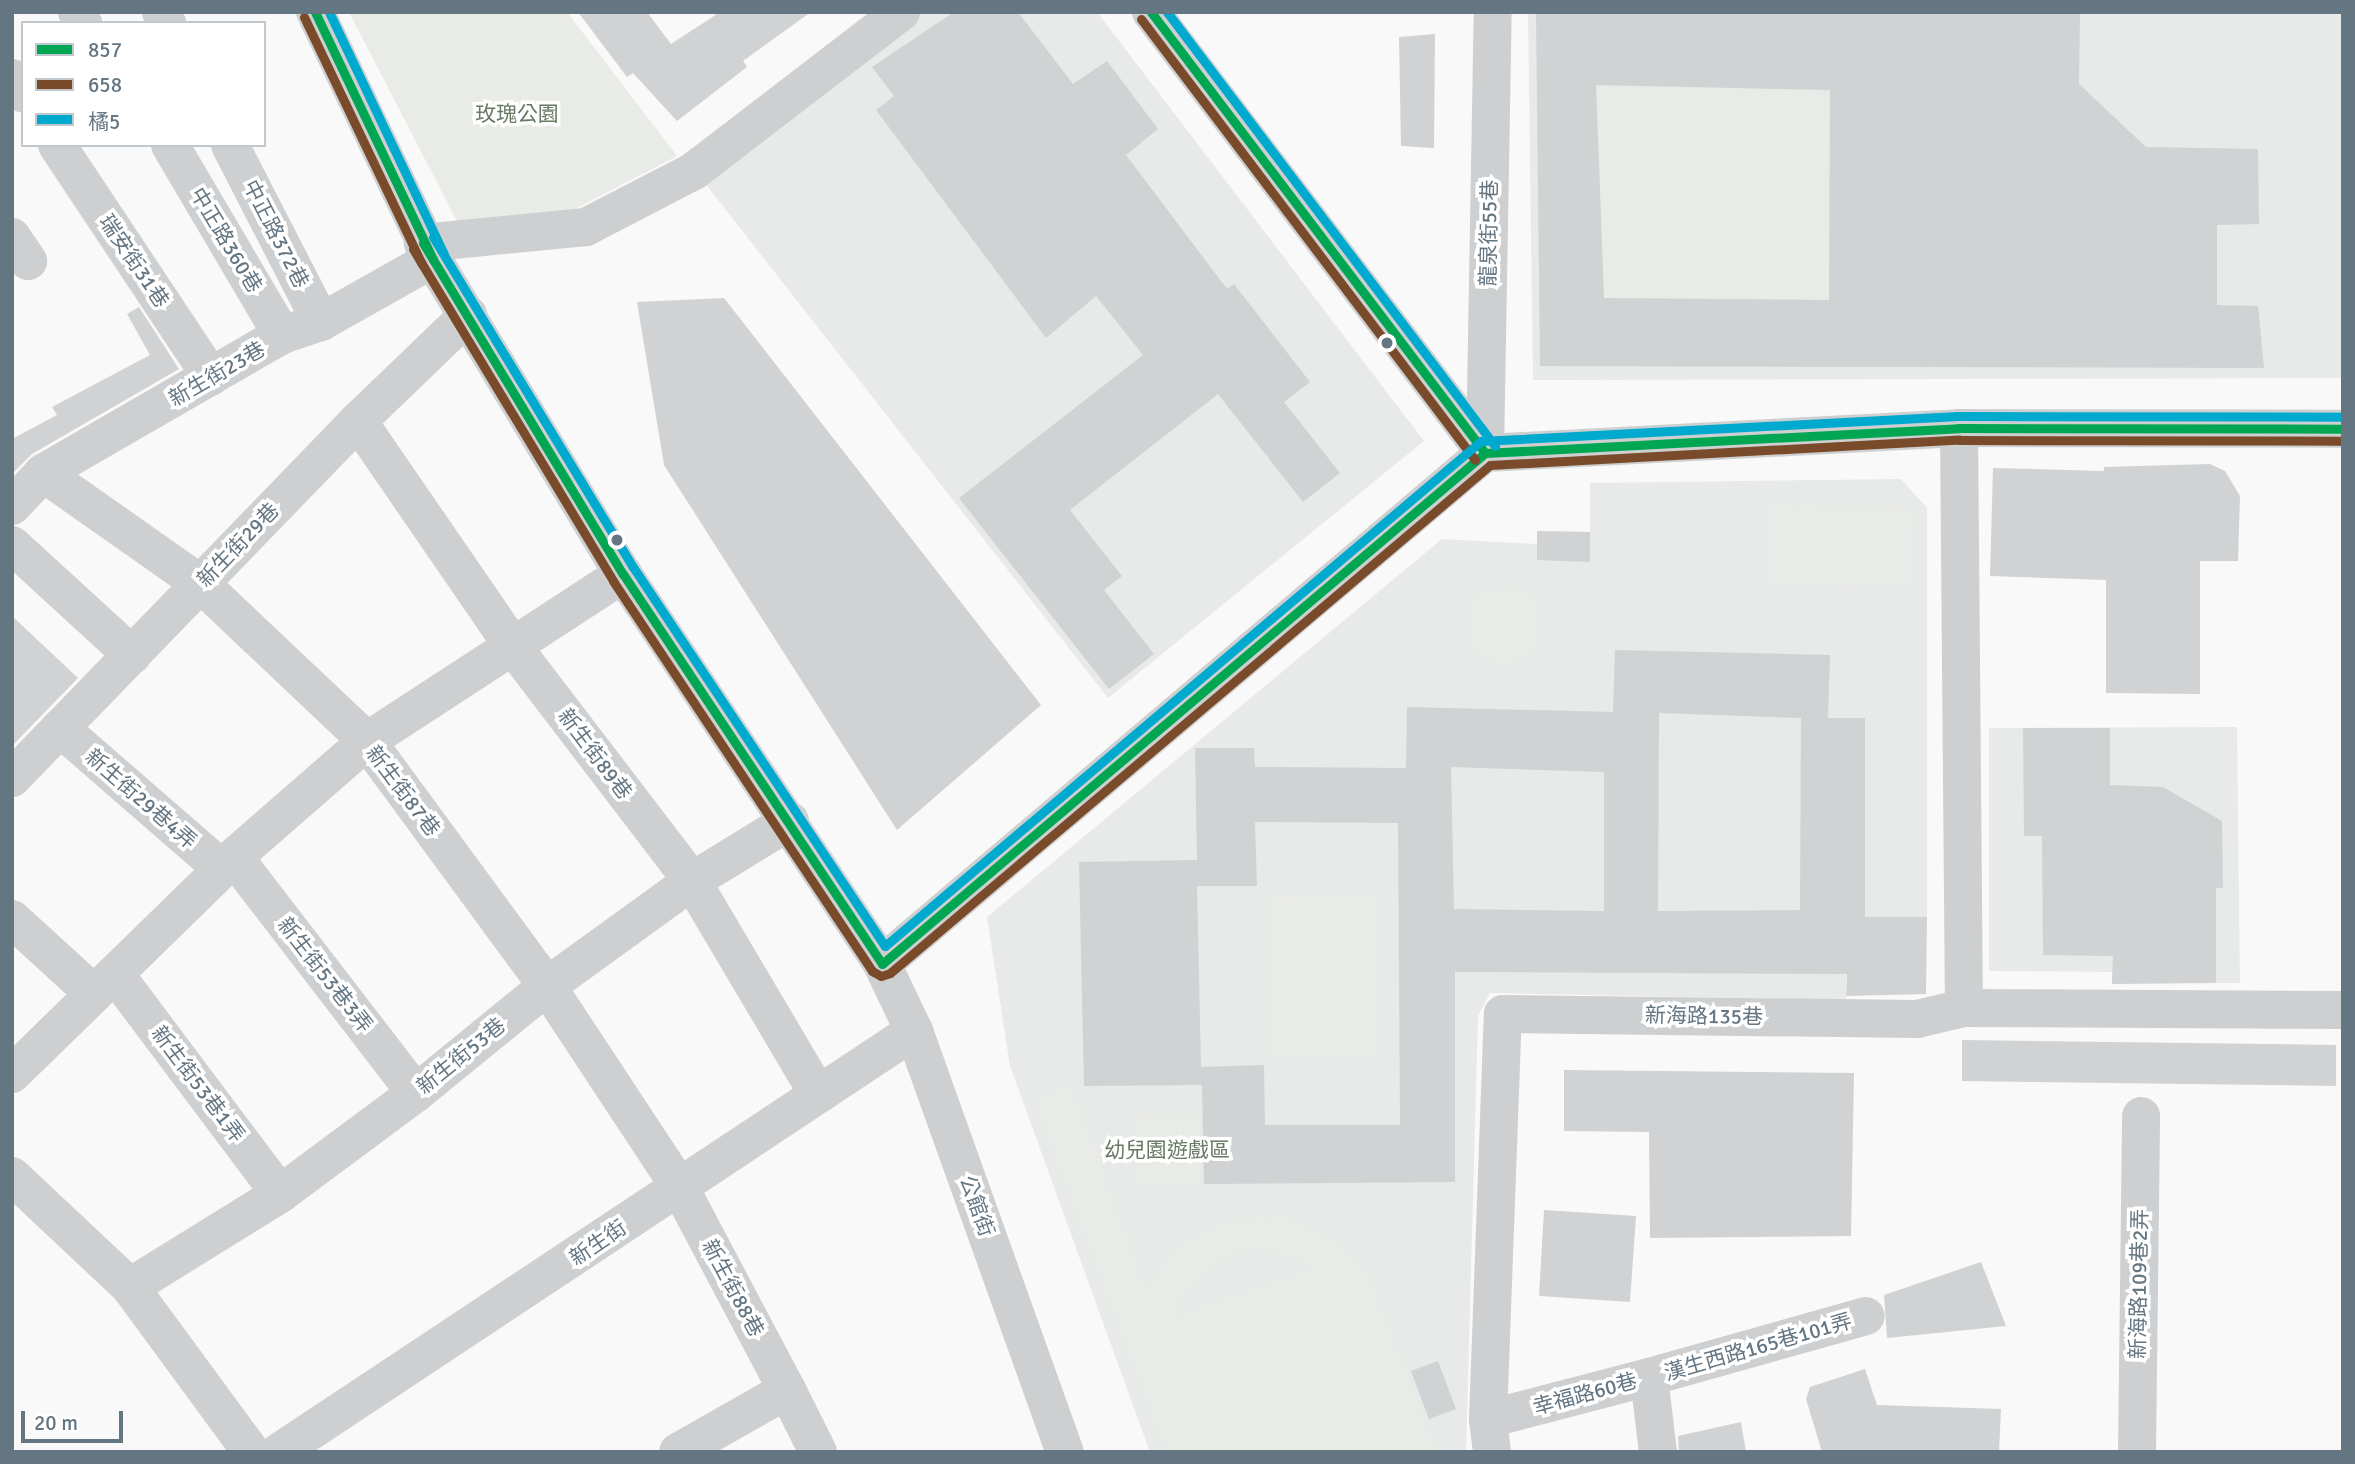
<!DOCTYPE html>
<meta charset="utf-8">
<style>
body{margin:0}
#map{position:relative;width:2355px;height:1464px;overflow:hidden;background:#f9f9f9;font-family:Signika,"Noto Sans TC",sans-serif}
div>[style]{position:absolute}
.built>*{inset:0;background:#e8e9e9}
.green>*{inset:0;background:#e8ebe6}
.round{border-radius:50%}
.building>*{inset:0;background:#d0d2d3}
.minor>*{height:38px;margin:-19px;padding:0 19px;transform-origin:19px;border-radius:19px;background:#cecfd0}
.bus-1>*{height:9px;margin:-4.5px;padding:0 4.5px;transform-origin:4.5px;border-radius:4.5px;background:#00a651}
.bus-2>*{height:9px;margin:-4.5px;padding:0 4.5px;transform-origin:4.5px;border-radius:4.5px;background:#7a4b2a}
.bus-3>*{height:9px;margin:-4.5px;padding:0 4.5px;transform-origin:4.5px;border-radius:4.5px;background:#00a9ce}
.dots>*{width:19px;height:19px;translate:-50% -50%;box-sizing:border-box;border:4px solid #fff;border-radius:50%}
span{translate:-50% -50%;white-space:nowrap;text-align:center;line-height:1.15;-webkit-text-stroke:7px #fff;paint-order:stroke}
.park-label{font-size:21px;color:#687a64}
.street-label{font-size:21px;color:#657683}
.frame{position:absolute;inset:0;border:14px solid #657683;pointer-events:none}
.legend{position:absolute;left:21px;top:21px;width:245px;height:126px;box-sizing:border-box;background:#fff;border:2px solid #c1c8cd;margin:0;padding:9px 12px;list-style:none;font-size:21px;color:#657683}
.legend li{display:flex;align-items:center;gap:14px;height:35px}
.legend b{width:35px;border:2px solid #c1c8cd}
.scale{position:absolute;left:21px;top:1411px;width:102px;height:32px;box-sizing:border-box;border:4px solid #657683;border-top:0;padding-left:9px;font-size:21px;line-height:24px;white-space:nowrap;color:#657683;-webkit-text-stroke:5px #fff;paint-order:stroke}
</style>
<div id="map">
<div class="built">
<div style="clip-path:polygon(876px 12px,1097px 12px,1424px 441px,1108px 698px,686px 159px)"></div>
<div style="clip-path:polygon(1528px 12px,2343px 12px,2343px 378px,1533px 380px)"></div>
<div style="clip-path:polygon(1901px 479px,1927px 508px,1927px 917px,1870px 917px,1847px 940px,1846px 1000px,1490px 993px,1478px 1016px,1466px 1452px,1150px 1452px,1010px 1066px,987px 917px,1442px 539px,1537px 544px,1537px 531px,1590px 532px,1590px 483px)"></div>
<div style="clip-path:polygon(2237px 727px,2240px 983px,2112px 983px,2112px 972px,1989px 971px,1989px 728px)"></div>
</div>
<div class="green">
<div style="clip-path:polygon(349px 12px,567px 12px,677px 156px,575px 209px,461px 229px)"></div>
<div style="clip-path:polygon(1596px 87px,1796px 89px,1830px 97px,1829px 300px,1604px 298px)"></div>
<div style="clip-path:polygon(1769px 505px,1911px 508px,1910px 586px,1769px 584px)"></div>
<div class="round" style="left:1466px;top:587px;width:76px;height:76px"></div>
<div style="clip-path:polygon(1374px 896px,1377px 1056px,1270px 1058px,1268px 897px)"></div>
<div style="clip-path:polygon(evenodd,1071px 1084px,1146px 1287px,1181px 1243px,1228px 1219px,1283px 1217px,1334px 1238px,1371px 1280px,1437px 1452px,1165px 1452px,1033px 1098px,1071px 1084px,1257px 1251px,1296px 1257px,1312px 1268px,1174px 1316px,1180px 1299px,1203px 1271px,1237px 1253px,1257px 1251px)"></div>
<div style="clip-path:polygon(1198px 1114px,1200px 1184px,1135px 1185px,1134px 1115px)"></div>
</div>
<div class="building">
<div style="clip-path:polygon(578px 12px,647px 12px,671px 44px,720px 12px,811px 12px,743px 61px,747px 67px,677px 121px,633px 73px,627px 77px)"></div>
<div style="clip-path:polygon(954px 12px,1018px 12px,1073px 84px,1107px 61px,1158px 129px,1126px 155px,1227px 289px,1234px 284px,1310px 382px,1284px 402px,1340px 473px,1303px 502px,1218px 394px,1070px 510px,1122px 576px,1104px 590px,1154px 654px,1109px 689px,959px 498px,1143px 355px,1096px 296px,1046px 338px,876px 110px,894px 96px,872px 67px)"></div>
<div style="clip-path:polygon(evenodd,1536px 12px,2080px 12px,2079px 84px,2146px 147px,2258px 149px,2259px 224px,2217px 225px,2217px 305px,2258px 306px,2264px 368px,1540px 366px,1536px 12px,1596px 85px,1830px 90px,1829px 300px,1604px 298px,1596px 85px)"></div>
<div style="clip-path:polygon(1435px 34px,1434px 148px,1401px 146px,1399px 37px)"></div>
<div style="clip-path:polygon(724px 298px,1041px 705px,897px 830px,664px 465px,637px 302px)"></div>
<div style="clip-path:polygon(139px 307px,179px 369px,32px 454px,14px 472px,12px 439px,57px 415px,52px 407px,150px 355px,127px 314px)"></div>
<div style="clip-path:polygon(2210px 464px,2225px 471px,2240px 496px,2238px 561px,2200px 561px,2200px 694px,2106px 693px,2106px 580px,1990px 576px,1993px 468px,2104px 471px,2104px 467px)"></div>
<div style="clip-path:polygon(1537px 531px,1590px 532px,1590px 562px,1537px 560px)"></div>
<div style="clip-path:polygon(12px 616px,78px 678px,12px 746px)"></div>
<div style="clip-path:polygon(evenodd,1615px 650px,1830px 655px,1828px 718px,1865px 718px,1865px 917px,1927px 917px,1926px 994px,1846px 996px,1847px 974px,1455px 972px,1455px 1182px,1204px 1184px,1202px 1085px,1084px 1086px,1079px 862px,1197px 860px,1195px 748px,1254px 748px,1255px 767px,1406px 768px,1407px 707px,1613px 712px,1615px 650px,1659px 713px,1801px 718px,1800px 910px,1658px 911px,1659px 713px,1615px 650px,1451px 767px,1604px 772px,1604px 911px,1454px 909px,1451px 767px,1615px 650px,1255px 822px,1398px 823px,1400px 1125px,1265px 1125px,1264px 1065px,1201px 1067px,1197px 886px,1257px 886px,1255px 822px)"></div>
<div style="clip-path:polygon(2023px 728px,2110px 728px,2110px 785px,2163px 787px,2222px 821px,2223px 888px,2216px 888px,2216px 983px,2112px 984px,2113px 956px,2043px 955px,2042px 836px,2024px 836px)"></div>
<div style="clip-path:polygon(1962px 1040px,2336px 1045px,2336px 1086px,1962px 1081px)"></div>
<div style="clip-path:polygon(1564px 1070px,1854px 1073px,1851px 1236px,1650px 1238px,1649px 1132px,1564px 1131px)"></div>
<div style="clip-path:polygon(1544px 1210px,1636px 1216px,1630px 1302px,1539px 1296px)"></div>
<div style="clip-path:polygon(1981px 1262px,2006px 1326px,1887px 1338px,1884px 1295px)"></div>
<div style="clip-path:polygon(1438px 1361px,1456px 1409px,1429px 1419px,1411px 1371px)"></div>
<div style="clip-path:polygon(1865px 1369px,1877px 1405px,2001px 1409px,1999px 1452px,1822px 1452px,1806px 1399px,1810px 1387px)"></div>
<div style="clip-path:polygon(1741px 1422px,1746px 1452px,1679px 1452px,1678px 1436px)"></div>
</div>
<div class="minor">
<div style="left:77px;top:12px;width:13px;rotate:61deg"></div>
<div style="left:161px;top:12px;width:13px;rotate:61deg"></div>
<div style="left:901px;top:12px;width:261px;rotate:142.5deg"></div>
<div style="left:694px;top:171px;width:122px;rotate:152.6deg"></div>
<div style="left:586px;top:227px;width:164px;rotate:174.4deg"></div>
<div style="left:423px;top:243px;width:387px;rotate:58.9deg"></div>
<div style="left:623px;top:574px;width:468px;rotate:56.4deg"></div>
<div style="left:882px;top:964px;width:74px;rotate:64.5deg"></div>
<div style="left:914px;top:1031px;width:447px;rotate:70.3deg"></div>
<div style="left:1151px;top:12px;width:553px;rotate:52.86deg"></div>
<div style="left:12px;top:78px;width:19px;rotate:55deg"></div>
<div style="left:57px;top:145px;width:278px;rotate:56.4deg"></div>
<div style="left:170px;top:145px;width:221px;rotate:59.5deg"></div>
<div style="left:230px;top:145px;width:199px;rotate:62.8deg"></div>
<div style="left:12px;top:237px;width:29px;rotate:56deg"></div>
<div style="left:358px;top:421px;width:270px;rotate:55.5deg"></div>
<div style="left:511px;top:644px;width:298px;rotate:52.6deg"></div>
<div style="left:692px;top:881px;width:247px;rotate:59.4deg"></div>
<div style="left:1959px;top:428px;width:580px;rotate:89.51deg"></div>
<div style="left:1485px;top:453px;width:441px;rotate:-89deg"></div>
<div style="left:43px;top:473px;width:193px;rotate:35.1deg"></div>
<div style="left:201px;top:584px;width:228px;rotate:43.4deg"></div>
<div style="left:367px;top:741px;width:304px;rotate:53.7deg"></div>
<div style="left:547px;top:986px;width:240px;rotate:56.6deg"></div>
<div style="left:679px;top:1186px;width:231px;rotate:62.1deg"></div>
<div style="left:12px;top:506px;width:45px;rotate:-46.8deg"></div>
<div style="left:43px;top:473px;width:276px;rotate:-30deg"></div>
<div style="left:282px;top:335px;width:41px;rotate:-18.4deg"></div>
<div style="left:321px;top:322px;width:129px;rotate:-29.4deg"></div>
<div style="left:433px;top:259px;width:274px;rotate:-115.5deg"></div>
<div style="left:12px;top:545px;width:163px;rotate:42.5deg"></div>
<div style="left:60px;top:728px;width:215px;rotate:41deg"></div>
<div style="left:12px;top:778px;width:497px;rotate:-45.9deg"></div>
<div style="left:358px;top:421px;width:153px;rotate:-43.9deg"></div>
<div style="left:234px;top:857px;width:298px;rotate:52.4deg"></div>
<div style="left:12px;top:919px;width:111px;rotate:42.4deg"></div>
<div style="left:882px;top:964px;width:790px;rotate:-40.28deg"></div>
<div style="left:1485px;top:453px;width:475px;rotate:-3deg"></div>
<div style="left:1959px;top:428px;width:384px;rotate:0.1deg"></div>
<div style="left:115px;top:974px;width:275px;rotate:53.1deg"></div>
<div style="left:12px;top:1074px;width:310px;rotate:-44.3deg"></div>
<div style="left:234px;top:857px;width:176px;rotate:-41.1deg"></div>
<div style="left:367px;top:741px;width:306px;rotate:-33.1deg"></div>
<div style="left:12px;top:1176px;width:162px;rotate:43.2deg"></div>
<div style="left:130px;top:1287px;width:205px;rotate:53.7deg"></div>
<div style="left:130px;top:1287px;width:176px;rotate:-31.8deg"></div>
<div style="left:280px;top:1194px;width:169px;rotate:-36.6deg"></div>
<div style="left:416px;top:1093px;width:169px;rotate:-39.2deg"></div>
<div style="left:547px;top:986px;width:179px;rotate:-35.9deg"></div>
<div style="left:692px;top:881px;width:115px;rotate:-31.5deg"></div>
<div style="left:1649px;top:1377px;width:225px;rotate:-15.7deg"></div>
<div style="left:1488px;top:1419px;width:166px;rotate:-14.6deg"></div>
<div style="left:1649px;top:1377px;width:76px;rotate:83.2deg"></div>
<div style="left:279px;top:1452px;width:762px;rotate:-33.54deg"></div>
<div style="left:678px;top:1452px;width:125px;rotate:-29.6deg"></div>
<div style="left:787px;top:1390px;width:69px;rotate:63.4deg"></div>
<div style="left:1492px;top:1452px;width:33px;rotate:-97deg"></div>
<div style="left:1488px;top:1419px;width:405px;rotate:-87.9deg"></div>
<div style="left:1503px;top:1014px;width:414px;rotate:0.7deg"></div>
<div style="left:1917px;top:1019px;width:48px;rotate:-13.2deg"></div>
<div style="left:1964px;top:1008px;width:379px;rotate:0.3deg"></div>
<div style="left:2137px;top:1452px;width:336px;rotate:-89.3deg"></div>
</div>
<div class="bus-1">
<div style="left:315px;top:12px;width:274px;rotate:64.5deg"></div>
<div style="left:1151px;top:12px;width:553px;rotate:52.86deg"></div>
<div style="left:423px;top:243px;width:387px;rotate:58.9deg"></div>
<div style="left:623px;top:574px;width:468px;rotate:56.4deg"></div>
<div style="left:882px;top:964px;width:790px;rotate:-40.28deg"></div>
<div style="left:1485px;top:453px;width:475px;rotate:-3deg"></div>
<div style="left:1959px;top:428px;width:384px;rotate:0.1deg"></div>
</div>
<div class="bus-2">
<div style="left:304px;top:17px;width:274px;rotate:64.5deg"></div>
<div style="left:1141px;top:19px;width:553px;rotate:52.86deg"></div>
<div style="left:413px;top:249px;width:388px;rotate:58.9deg"></div>
<div style="left:613px;top:581px;width:468px;rotate:56.4deg"></div>
<div style="left:872px;top:971px;width:10px;rotate:29deg"></div>
<div style="left:881px;top:976px;width:9px;rotate:-18deg"></div>
<div style="left:890px;top:973px;width:786px;rotate:-40.25deg"></div>
<div style="left:1490px;top:465px;width:470px;rotate:-3.1deg"></div>
<div style="left:1959px;top:440px;width:384px;rotate:0.1deg"></div>
</div>
<div class="bus-3">
<div style="left:329px;top:12px;width:268px;rotate:64.6deg"></div>
<div style="left:1167px;top:12px;width:544px;rotate:52.92deg"></div>
<div style="left:433px;top:237px;width:386px;rotate:58.8deg"></div>
<div style="left:633px;top:567px;width:455px;rotate:56.4deg"></div>
<div style="left:885px;top:946px;width:781px;rotate:-40.28deg"></div>
<div style="left:1481px;top:441px;width:478px;rotate:-3deg"></div>
<div style="left:1958px;top:416px;width:385px;rotate:0.1deg"></div>
</div>
<div class="dots">
<div style="left:1387px;top:343px;background:#657683"></div>
<div style="left:617px;top:540px;background:#657683"></div>
</div>
<div class="park-label">
<span style="left:517px;top:114px">玫瑰公園</span>
<span style="left:1167px;top:1150px">幼兒園遊戲區</span>
</div>
<div class="street-label">
<span style="left:1489px;top:233px;rotate:-89deg">龍泉街55巷</span>
<span style="left:276px;top:234px;rotate:63deg">中正路372巷</span>
<span style="left:226px;top:240px;rotate:59deg">中正路360巷</span>
<span style="left:134px;top:261px;rotate:56deg">瑞安街31巷</span>
<span style="left:217px;top:374px;rotate:-30deg">新生街23巷</span>
<span style="left:238px;top:545px;rotate:-46deg">新生街29巷</span>
<span style="left:595px;top:754px;rotate:53deg">新生街89巷</span>
<span style="left:403px;top:791px;rotate:53deg">新生街87巷</span>
<span style="left:141px;top:799px;rotate:41deg">新生街29巷4弄</span>
<span style="left:325px;top:975px;rotate:52deg">新生街53巷3弄</span>
<span style="left:1704px;top:1016px;rotate:1deg">新海路135巷</span>
<span style="left:461px;top:1056px;rotate:-39deg">新生街53巷</span>
<span style="left:198px;top:1084px;rotate:53deg">新生街53巷1弄</span>
<span style="left:977px;top:1206px;rotate:70deg">公館街</span>
<span style="left:598px;top:1243px;rotate:-34deg">新生街</span>
<span style="left:2139px;top:1284px;rotate:-89deg">新海路109巷2弄</span>
<span style="left:733px;top:1288px;rotate:62deg">新生街88巷</span>
<span style="left:1758px;top:1347px;rotate:-16deg">漢生西路165巷101弄</span>
<span style="left:1585px;top:1394px;rotate:-15deg">幸福路60巷</span>
</div>
<div class="frame"></div>
<ul class="legend">
<li><b style="height:9px;background:#00a651"></b>857</li>
<li><b style="height:9px;background:#7a4b2a"></b>658</li>
<li><b style="height:9px;background:#00a9ce"></b>橘5</li>
</ul>
<div class="scale">20 m</div>
</div>
